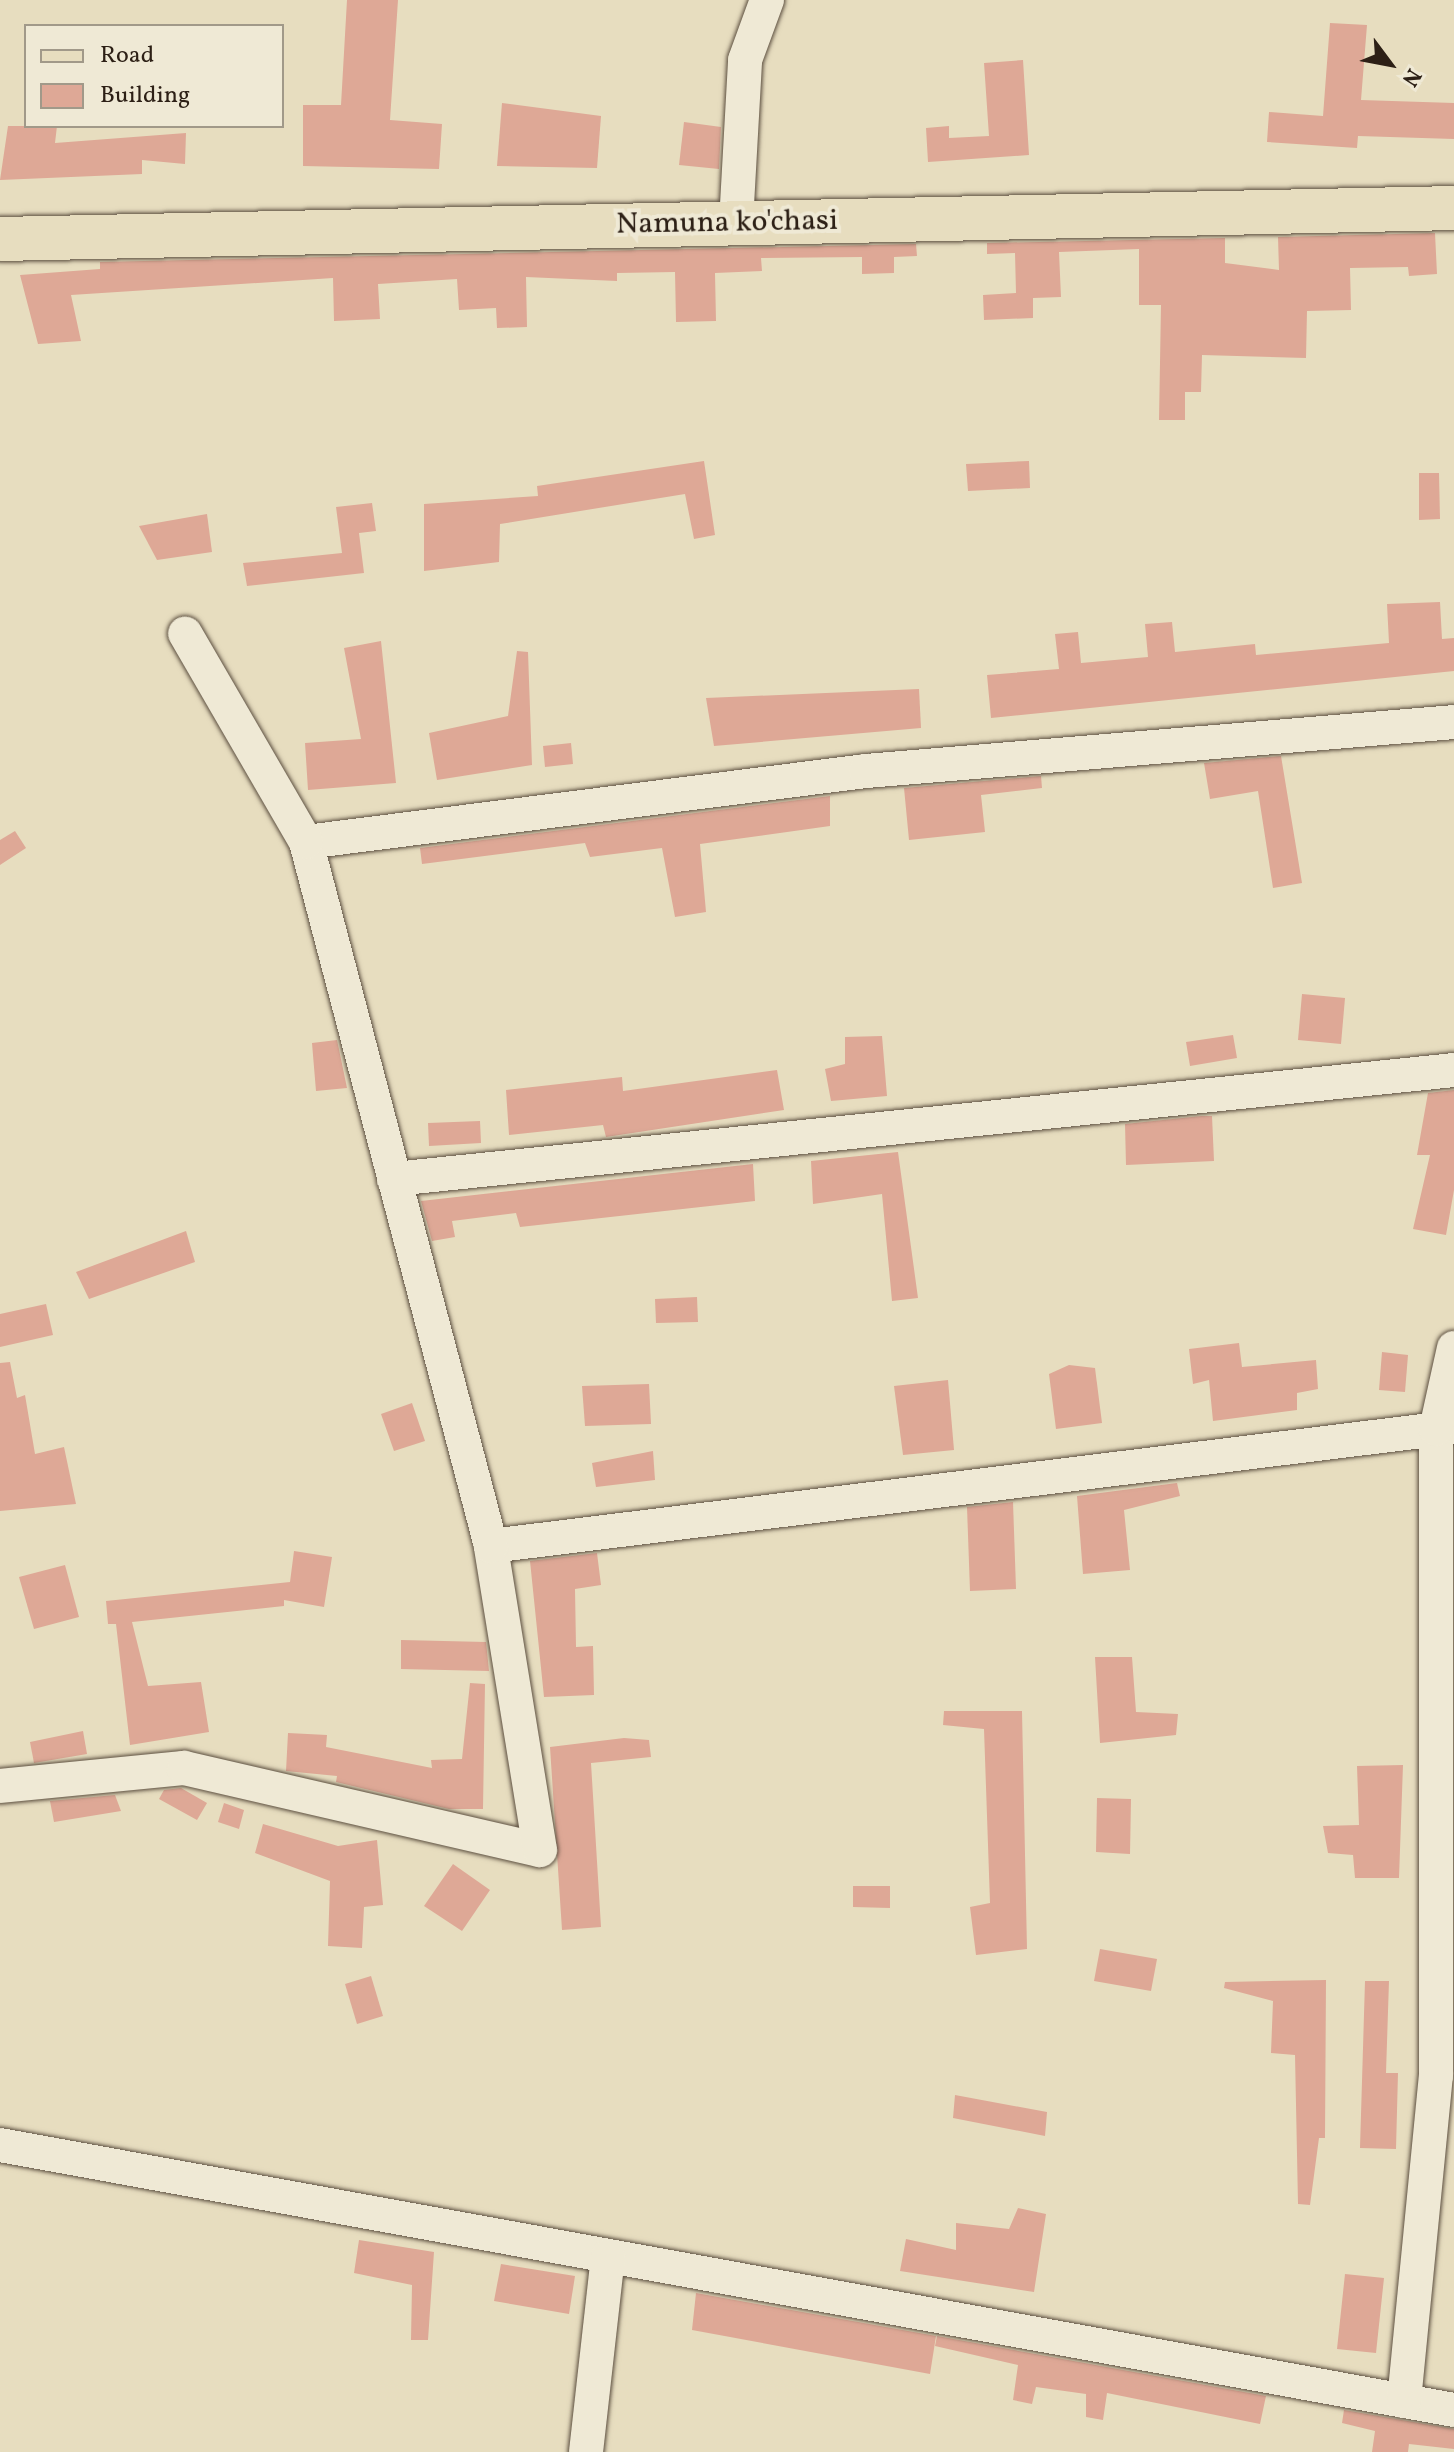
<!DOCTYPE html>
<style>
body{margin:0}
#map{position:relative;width:1454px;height:2452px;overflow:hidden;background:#e7ddbf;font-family:Vollkorn,serif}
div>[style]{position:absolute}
.building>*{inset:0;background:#dea896}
.roads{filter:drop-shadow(0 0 2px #5c4f40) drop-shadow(0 0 2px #5c4f40)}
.minor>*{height:34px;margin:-17px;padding:0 17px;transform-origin:17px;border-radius:17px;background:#efe9d5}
.major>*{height:44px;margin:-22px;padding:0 22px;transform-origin:22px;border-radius:22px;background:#e7ddbf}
span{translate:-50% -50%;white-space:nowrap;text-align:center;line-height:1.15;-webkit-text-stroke:8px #efe9d5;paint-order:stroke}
.street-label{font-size:30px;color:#2d2016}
.legend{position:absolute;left:24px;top:24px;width:260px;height:104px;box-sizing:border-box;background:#efe9d5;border:2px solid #a19989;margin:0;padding:10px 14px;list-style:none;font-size:24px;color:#2d2016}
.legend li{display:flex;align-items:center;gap:16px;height:40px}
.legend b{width:40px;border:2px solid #a19989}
.north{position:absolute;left:1350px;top:24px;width:80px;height:80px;-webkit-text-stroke:6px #efe9d5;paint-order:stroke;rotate:122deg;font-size:22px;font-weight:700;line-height:32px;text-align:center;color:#2d2016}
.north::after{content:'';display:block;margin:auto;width:28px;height:36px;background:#2d2016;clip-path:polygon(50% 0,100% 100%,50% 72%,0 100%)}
</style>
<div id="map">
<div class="building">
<div style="clip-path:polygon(347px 0,398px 0,390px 120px,442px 124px,439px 169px,303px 166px,303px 105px,341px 105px)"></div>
<div style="clip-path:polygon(1330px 23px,1367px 25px,1361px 100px,1454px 103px,1454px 139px,1358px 136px,1357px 148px,1267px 142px,1269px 112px,1323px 116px)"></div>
<div style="clip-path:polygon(1023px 60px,1029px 155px,928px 162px,926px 128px,949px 126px,949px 138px,989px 136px,984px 63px)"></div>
<div style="clip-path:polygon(502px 103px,601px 116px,597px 168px,497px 166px)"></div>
<div style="clip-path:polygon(684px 122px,721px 127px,719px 169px,679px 165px)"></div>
<div style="clip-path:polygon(8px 126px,57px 126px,55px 143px,186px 133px,185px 164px,142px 160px,142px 174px,0 180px)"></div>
<div style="clip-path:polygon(1435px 233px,1437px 274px,1409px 276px,1408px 267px,1350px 268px,1351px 310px,1307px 311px,1306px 358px,1202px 355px,1201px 392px,1185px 392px,1185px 420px,1159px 420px,1161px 305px,1139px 305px,1139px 249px,1059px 252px,1061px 297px,1033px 298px,1033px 318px,984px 320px,983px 295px,1016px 293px,1015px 253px,987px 254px,987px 243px,1225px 238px,1225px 263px,1279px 270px,1278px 237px)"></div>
<div style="clip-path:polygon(916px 244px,917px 256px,894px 257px,894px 273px,862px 274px,862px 257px,761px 258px,762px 271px,715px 273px,716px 321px,676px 322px,675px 272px,617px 273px,617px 281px,526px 277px,527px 327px,497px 328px,496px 308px,459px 310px,457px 279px,378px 284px,380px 319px,334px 321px,333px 278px,71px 295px,81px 341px,38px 344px,20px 275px,100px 269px,100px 262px)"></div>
<div style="clip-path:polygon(704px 461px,715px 535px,694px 539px,685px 494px,500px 524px,499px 562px,424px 571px,424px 504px,538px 496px,537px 486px)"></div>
<div style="clip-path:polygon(1029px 461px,1030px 488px,968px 491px,966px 464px)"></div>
<div style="clip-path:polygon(1419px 473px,1439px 473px,1440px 519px,1419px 520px)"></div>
<div style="clip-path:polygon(372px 503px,376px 531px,359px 533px,364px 573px,247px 586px,243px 563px,342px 553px,336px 507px)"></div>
<div style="clip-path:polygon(207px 514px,212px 552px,157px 560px,139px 526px)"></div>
<div style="clip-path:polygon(1440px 602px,1442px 639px,1454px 638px,1454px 671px,991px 718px,987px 675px,1059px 669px,1055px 634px,1078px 632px,1081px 663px,1148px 657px,1145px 624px,1172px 622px,1175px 652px,1255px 644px,1256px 655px,1389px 643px,1387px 604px)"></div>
<div style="clip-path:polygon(381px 641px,396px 783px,308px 790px,305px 743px,361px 739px,344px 648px)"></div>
<div style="clip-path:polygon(517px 651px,528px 652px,532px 765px,437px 780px,429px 733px,508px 716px)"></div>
<div style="clip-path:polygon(919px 689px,921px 728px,714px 746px,706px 698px)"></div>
<div style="clip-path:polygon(571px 743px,573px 764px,545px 767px,543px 746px)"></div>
<div style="clip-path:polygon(1281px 756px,1302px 883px,1273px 888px,1258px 791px,1210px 799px,1204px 763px)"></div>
<div style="clip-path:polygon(1041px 776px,1042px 788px,981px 795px,985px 832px,909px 840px,904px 788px)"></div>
<div style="clip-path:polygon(830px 796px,830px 826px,700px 844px,706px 912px,675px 917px,662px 848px,590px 857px,585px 843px,422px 864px,420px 848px)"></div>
<div style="clip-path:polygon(15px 831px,26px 848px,0 865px,0 840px)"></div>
<div style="clip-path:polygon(1302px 994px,1345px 998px,1341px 1044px,1298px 1040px)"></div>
<div style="clip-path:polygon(1233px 1035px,1237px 1058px,1190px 1066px,1186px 1042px)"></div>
<div style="clip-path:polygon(882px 1036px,887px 1096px,831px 1101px,825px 1069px,845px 1064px,845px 1037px)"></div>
<div style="clip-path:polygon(337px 1040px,347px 1088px,316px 1091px,312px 1043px)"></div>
<div style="clip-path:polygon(777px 1070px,784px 1110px,606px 1137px,603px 1125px,509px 1135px,506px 1090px,622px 1077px,623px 1091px)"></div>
<div style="clip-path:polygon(1454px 1090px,1454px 1190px,1446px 1235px,1413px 1229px,1430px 1155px,1417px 1155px,1428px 1093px)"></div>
<div style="clip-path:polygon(1201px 1116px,1212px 1116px,1214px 1161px,1126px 1165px,1125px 1124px)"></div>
<div style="clip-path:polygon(480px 1121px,481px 1143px,429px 1146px,428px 1123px)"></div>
<div style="clip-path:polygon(898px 1152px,918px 1298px,892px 1301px,882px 1194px,813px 1204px,811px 1161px)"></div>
<div style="clip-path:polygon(753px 1164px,755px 1201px,520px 1227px,516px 1213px,452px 1221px,455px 1237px,432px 1241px,421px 1201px)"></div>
<div style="clip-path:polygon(186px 1231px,195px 1262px,89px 1299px,76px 1272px)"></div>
<div style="clip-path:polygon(697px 1297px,698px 1322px,656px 1323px,655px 1299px)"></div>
<div style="clip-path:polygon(46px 1304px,53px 1335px,0 1347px,0 1314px)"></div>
<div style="clip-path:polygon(1239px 1343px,1242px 1367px,1316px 1360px,1318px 1389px,1297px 1393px,1297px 1410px,1213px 1421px,1209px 1380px,1193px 1384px,1189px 1349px)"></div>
<div style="clip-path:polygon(1382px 1352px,1408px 1355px,1405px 1392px,1379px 1390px)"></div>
<div style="clip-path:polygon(10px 1362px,17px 1398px,25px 1395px,35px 1454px,64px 1447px,76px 1504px,0 1511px,0 1363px)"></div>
<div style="clip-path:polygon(1069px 1365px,1095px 1368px,1102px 1423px,1056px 1429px,1049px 1374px)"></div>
<div style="clip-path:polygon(948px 1380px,954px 1450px,903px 1455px,894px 1386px)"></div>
<div style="clip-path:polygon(649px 1384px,651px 1424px,585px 1426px,582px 1386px)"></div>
<div style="clip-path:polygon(412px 1403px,425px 1441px,394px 1451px,381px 1414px)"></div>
<div style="clip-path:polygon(653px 1451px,655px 1480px,596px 1487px,592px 1463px)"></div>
<div style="clip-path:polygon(1177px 1483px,1180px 1496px,1124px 1510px,1130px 1570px,1083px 1574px,1077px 1496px)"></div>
<div style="clip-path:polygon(1013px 1502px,1016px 1589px,970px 1591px,967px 1507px)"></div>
<div style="clip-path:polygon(294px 1551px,332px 1557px,324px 1607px,284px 1600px,284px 1606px,132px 1622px,148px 1686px,201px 1682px,209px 1732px,130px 1745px,116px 1624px,108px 1624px,106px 1601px,290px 1582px)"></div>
<div style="clip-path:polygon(597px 1553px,601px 1585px,575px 1589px,576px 1647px,593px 1646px,594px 1695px,544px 1697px,530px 1561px)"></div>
<div style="clip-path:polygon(65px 1565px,79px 1617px,34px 1629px,19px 1577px)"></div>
<div style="clip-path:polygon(401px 1640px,486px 1642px,489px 1671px,401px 1669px)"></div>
<div style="clip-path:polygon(1095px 1657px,1132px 1657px,1136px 1712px,1178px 1714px,1176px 1735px,1100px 1743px)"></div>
<div style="clip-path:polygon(470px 1683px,485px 1684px,483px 1809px,449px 1809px,336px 1782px,337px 1776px,286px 1771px,288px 1733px,327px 1735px,326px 1747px,432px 1768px,431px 1760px,462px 1759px)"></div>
<div style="clip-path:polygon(944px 1711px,1022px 1711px,1027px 1949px,976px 1955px,970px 1907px,990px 1903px,984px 1729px,943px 1725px)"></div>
<div style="clip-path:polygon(83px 1731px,87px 1754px,34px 1763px,30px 1742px)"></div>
<div style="clip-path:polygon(624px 1738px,649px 1740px,651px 1757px,591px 1763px,601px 1927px,562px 1930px,550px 1747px)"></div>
<div style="clip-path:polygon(1403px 1765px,1399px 1878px,1355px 1878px,1353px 1855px,1328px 1853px,1323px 1826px,1359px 1825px,1357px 1766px)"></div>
<div style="clip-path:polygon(181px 1788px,207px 1803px,197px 1820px,159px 1799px,164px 1790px)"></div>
<div style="clip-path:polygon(115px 1795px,121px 1811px,54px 1822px,50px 1801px)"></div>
<div style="clip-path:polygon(1097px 1798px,1131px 1799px,1130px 1854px,1096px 1852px)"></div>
<div style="clip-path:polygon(224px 1803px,244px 1810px,239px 1829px,218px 1822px)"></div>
<div style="clip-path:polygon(263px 1824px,338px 1846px,377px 1840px,383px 1905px,364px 1907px,362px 1948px,328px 1946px,330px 1881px,255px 1853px)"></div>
<div style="clip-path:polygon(453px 1864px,490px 1890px,462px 1931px,424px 1906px)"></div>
<div style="clip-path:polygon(853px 1886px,890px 1886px,890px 1908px,853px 1907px)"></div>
<div style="clip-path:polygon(1100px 1949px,1157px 1959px,1151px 1991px,1094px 1981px)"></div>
<div style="clip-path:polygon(371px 1976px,383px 2016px,357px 2024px,345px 1984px)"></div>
<div style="clip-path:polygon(1326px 1980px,1325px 2138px,1319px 2138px,1310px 2205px,1298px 2204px,1295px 2055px,1271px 2053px,1273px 2001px,1224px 1988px,1225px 1982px)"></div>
<div style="clip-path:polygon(1365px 1981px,1389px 1981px,1386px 2073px,1398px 2073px,1396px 2149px,1360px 2148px)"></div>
<div style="clip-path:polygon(955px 2095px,1047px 2112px,1045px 2136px,953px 2118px)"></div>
<div style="clip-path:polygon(1018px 2208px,1046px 2214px,1034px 2292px,900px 2271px,906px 2239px,956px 2250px,956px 2223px,1009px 2229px)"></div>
<div style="clip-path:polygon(359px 2240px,434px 2252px,428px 2340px,411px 2340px,412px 2285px,354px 2273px)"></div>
<div style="clip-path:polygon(501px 2264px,575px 2276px,569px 2314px,494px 2301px)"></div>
<div style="clip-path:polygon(1345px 2274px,1384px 2278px,1376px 2353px,1337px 2349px)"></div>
<div style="clip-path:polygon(696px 2293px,936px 2336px,930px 2374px,692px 2330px)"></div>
<div style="clip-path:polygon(937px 2336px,1266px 2396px,1260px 2424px,1107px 2393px,1103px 2420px,1086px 2417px,1086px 2394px,1036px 2387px,1032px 2404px,1013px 2400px,1018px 2365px,935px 2346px)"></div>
<div style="clip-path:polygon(1344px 2410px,1454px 2429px,1454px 2449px,1409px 2444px,1408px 2452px,1372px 2452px,1375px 2431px,1342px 2423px)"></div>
</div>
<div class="roads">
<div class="minor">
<div style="left:736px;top:223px;width:163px;rotate:-86.8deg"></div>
<div style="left:745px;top:60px;width:64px;rotate:-69.9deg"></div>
<div style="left:306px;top:842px;width:564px;rotate:-7.23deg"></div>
<div style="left:866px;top:771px;width:590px;rotate:-4.76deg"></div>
<div style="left:394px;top:1179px;width:1066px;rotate:-5.87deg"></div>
<div style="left:491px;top:1546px;width:970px;rotate:-7.04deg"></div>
<div style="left:0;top:1786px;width:185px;rotate:-5.6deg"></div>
<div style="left:184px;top:1768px;width:365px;rotate:13deg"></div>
<div style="left:540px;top:1850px;width:308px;rotate:-99.2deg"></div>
<div style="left:491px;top:1546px;width:728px;rotate:-104.72deg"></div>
<div style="left:306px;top:842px;width:241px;rotate:-120.1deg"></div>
<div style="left:0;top:2145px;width:1478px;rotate:10.33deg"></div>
<div style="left:1404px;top:2401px;width:327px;rotate:-84.4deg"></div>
<div style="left:1436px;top:2076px;width:647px;rotate:-90deg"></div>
<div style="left:1436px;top:1429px;width:83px;rotate:-77.5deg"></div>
<div style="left:586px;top:2452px;width:197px;rotate:-83.6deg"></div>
</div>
<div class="major">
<div style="left:0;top:239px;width:1454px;rotate:-1.22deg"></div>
</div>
</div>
<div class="street-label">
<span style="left:727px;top:223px;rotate:-1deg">Namuna ko'chasi</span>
</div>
<ul class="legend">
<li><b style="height:10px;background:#e7ddbf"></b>Road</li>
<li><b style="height:22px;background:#dea896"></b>Building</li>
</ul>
<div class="north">N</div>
</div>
